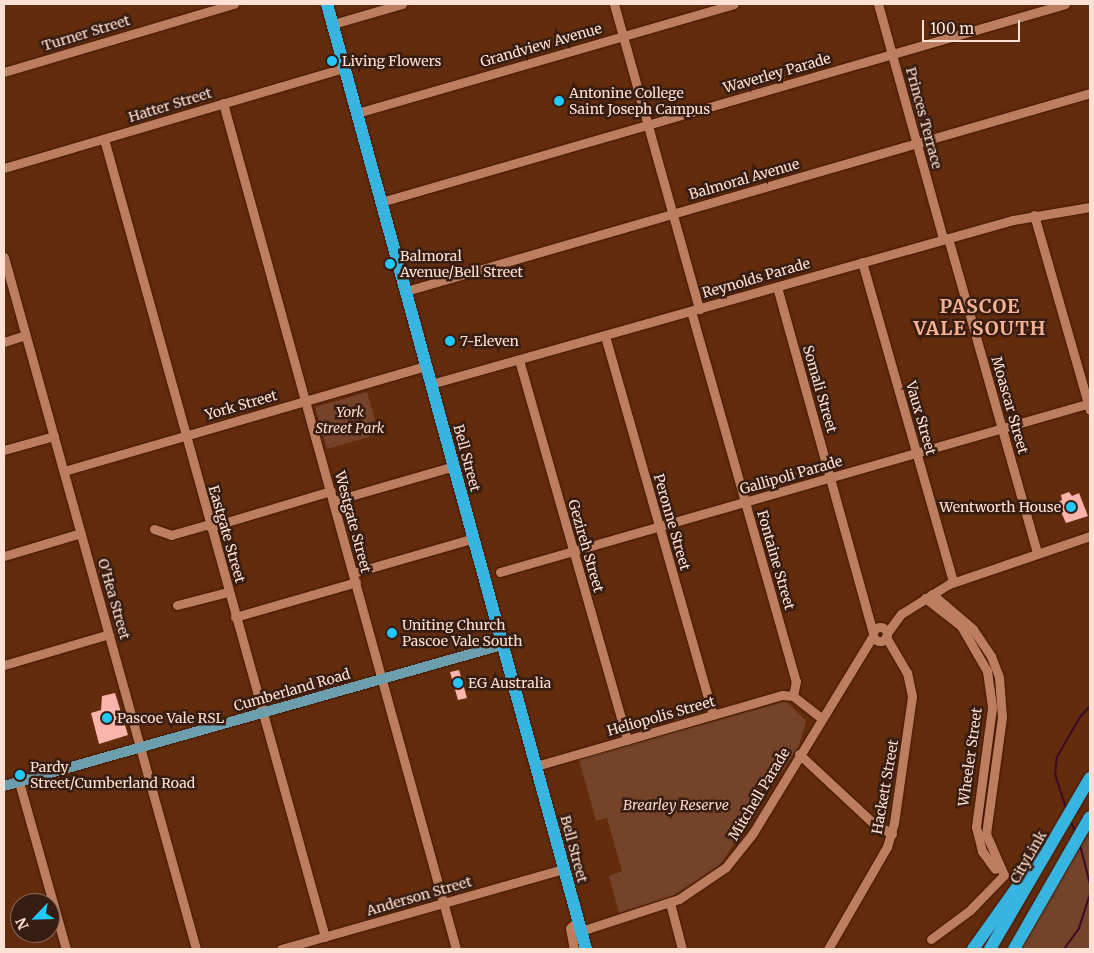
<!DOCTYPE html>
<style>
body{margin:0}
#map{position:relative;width:1094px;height:953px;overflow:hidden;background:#632c0c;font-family:Merriweather,serif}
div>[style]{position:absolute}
.green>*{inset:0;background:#74432a}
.stream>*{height:2px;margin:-1px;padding:0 1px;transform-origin:1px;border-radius:1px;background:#3a0a28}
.building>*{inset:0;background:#fab4ac}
.roads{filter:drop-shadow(0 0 1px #401701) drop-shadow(0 0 1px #401701)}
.minor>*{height:9px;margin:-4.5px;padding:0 4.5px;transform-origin:4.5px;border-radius:4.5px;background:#bd7e60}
.minor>.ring{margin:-4.5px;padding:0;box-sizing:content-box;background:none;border:9px solid #bd7e60;border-radius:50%}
.major>*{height:10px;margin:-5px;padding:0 5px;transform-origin:5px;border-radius:5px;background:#6d9ead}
.highway>*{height:12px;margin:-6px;padding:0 6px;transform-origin:6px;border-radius:6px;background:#37b4e0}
.dots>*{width:14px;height:14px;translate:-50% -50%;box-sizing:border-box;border:2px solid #371d11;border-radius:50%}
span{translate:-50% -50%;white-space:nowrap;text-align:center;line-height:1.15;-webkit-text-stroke:5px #371d11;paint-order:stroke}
.street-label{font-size:14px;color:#fde1d4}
.poi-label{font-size:14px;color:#fde1d4}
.left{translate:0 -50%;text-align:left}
.right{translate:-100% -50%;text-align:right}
.park-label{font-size:14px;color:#fad8c7;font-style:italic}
.district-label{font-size:19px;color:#f6b292;font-weight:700;letter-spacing:1px}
.frame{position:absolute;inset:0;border:5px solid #fde1d4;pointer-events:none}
.north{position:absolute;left:10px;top:893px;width:50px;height:50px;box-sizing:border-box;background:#371d11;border:1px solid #866b5f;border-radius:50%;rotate:246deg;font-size:14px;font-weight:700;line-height:20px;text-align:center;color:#fde1d4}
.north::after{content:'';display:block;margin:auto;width:18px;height:22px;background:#22c9fe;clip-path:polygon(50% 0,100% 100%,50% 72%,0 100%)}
.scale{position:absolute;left:922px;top:20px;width:98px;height:22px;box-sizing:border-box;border:2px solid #fde1d4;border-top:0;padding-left:6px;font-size:15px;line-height:18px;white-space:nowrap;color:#fde1d4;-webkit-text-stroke:4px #371d11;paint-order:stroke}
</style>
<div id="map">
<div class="green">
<div style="clip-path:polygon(367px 392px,379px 434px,327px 449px,315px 407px)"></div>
<div style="clip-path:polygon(786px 701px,806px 721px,799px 746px,720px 865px,673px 896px,619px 913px,609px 876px,622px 871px,607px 818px,596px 821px,579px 759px)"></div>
<div style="clip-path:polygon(1090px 831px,1090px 949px,1019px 949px)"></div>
</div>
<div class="stream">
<div style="left:1066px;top:808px;width:35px;rotate:-108deg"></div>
<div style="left:1055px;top:775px;width:18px;rotate:-84deg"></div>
<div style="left:1057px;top:757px;width:46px;rotate:-60.1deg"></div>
<div style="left:1080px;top:717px;width:15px;rotate:-48deg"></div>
<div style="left:1071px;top:822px;width:10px;rotate:66deg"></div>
<div style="left:1080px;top:845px;width:40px;rotate:75.6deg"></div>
<div style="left:1064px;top:949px;width:26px;rotate:-54deg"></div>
<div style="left:1079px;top:928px;width:35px;rotate:-72deg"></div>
</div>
<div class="building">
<div style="clip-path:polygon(1069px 492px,1072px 496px,1079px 493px,1088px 516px,1066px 523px,1057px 503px,1062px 500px,1061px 495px)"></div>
<div style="clip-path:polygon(459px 670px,467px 698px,458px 700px,450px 672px)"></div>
<div style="clip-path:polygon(115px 693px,128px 735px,99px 744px,91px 713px,101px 710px,102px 696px)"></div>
</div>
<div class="roads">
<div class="minor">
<div style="left:614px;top:4px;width:317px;rotate:74.4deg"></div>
<div style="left:878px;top:4px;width:244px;rotate:74.5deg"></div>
<div style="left:333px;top:24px;width:72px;rotate:-16.2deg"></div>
<div style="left:4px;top:72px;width:240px;rotate:-16.5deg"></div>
<div style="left:223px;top:103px;width:877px;rotate:74.6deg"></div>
<div style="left:357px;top:113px;width:392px;rotate:-16.1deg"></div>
<div style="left:104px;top:139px;width:828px;rotate:74.52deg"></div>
<div style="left:4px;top:168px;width:354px;rotate:-16.4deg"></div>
<div style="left:381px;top:202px;width:712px;rotate:-16.14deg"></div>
<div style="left:1034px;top:215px;width:203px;rotate:74deg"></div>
<div style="left:948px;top:238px;width:326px;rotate:74.2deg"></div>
<div style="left:4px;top:257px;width:718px;rotate:74.49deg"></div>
<div style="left:862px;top:262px;width:333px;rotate:74.1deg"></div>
<div style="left:777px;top:287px;width:358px;rotate:74.5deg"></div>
<div style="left:406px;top:291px;width:712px;rotate:-16.14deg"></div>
<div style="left:691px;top:311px;width:385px;rotate:74.2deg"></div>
<div style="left:796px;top:681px;width:15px;rotate:101deg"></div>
<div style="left:793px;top:696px;width:36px;rotate:38deg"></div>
<div style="left:605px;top:336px;width:394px;rotate:74.1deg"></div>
<div style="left:4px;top:342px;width:22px;rotate:-18deg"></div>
<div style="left:519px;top:360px;width:395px;rotate:74.1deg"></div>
<div style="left:431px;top:384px;width:605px;rotate:-15.74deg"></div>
<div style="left:1013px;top:220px;width:78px;rotate:-9.6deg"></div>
<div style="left:4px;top:450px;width:52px;rotate:-15.6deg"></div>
<div style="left:64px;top:471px;width:377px;rotate:-16.2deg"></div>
<div style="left:333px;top:501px;width:126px;rotate:-16.1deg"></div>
<div style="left:210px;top:527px;width:126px;rotate:-16.6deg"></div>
<div style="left:154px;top:529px;width:18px;rotate:19deg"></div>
<div style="left:171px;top:535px;width:40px;rotate:-16deg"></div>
<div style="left:4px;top:556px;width:80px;rotate:-16.6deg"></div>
<div style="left:500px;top:572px;width:614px;rotate:-15.98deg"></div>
<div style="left:353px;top:573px;width:126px;rotate:-16.1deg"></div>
<div style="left:925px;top:598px;width:46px;rotate:37.9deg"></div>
<div style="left:961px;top:626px;width:52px;rotate:60deg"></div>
<div style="left:987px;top:671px;width:37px;rotate:82deg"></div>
<div style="left:992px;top:708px;width:120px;rotate:97.7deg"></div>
<div style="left:976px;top:827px;width:25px;rotate:76deg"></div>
<div style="left:982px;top:851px;width:22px;rotate:54deg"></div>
<div style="left:177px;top:605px;width:53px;rotate:-14.3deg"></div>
<div style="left:235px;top:617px;width:126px;rotate:-16.1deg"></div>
<div class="ring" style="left:873px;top:627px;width:5px;height:5px"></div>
<div style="left:887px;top:633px;width:24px;rotate:-54deg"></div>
<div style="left:901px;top:614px;width:57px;rotate:-32deg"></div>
<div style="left:949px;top:584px;width:149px;rotate:-18.8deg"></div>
<div style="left:4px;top:665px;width:109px;rotate:-16.4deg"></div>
<div style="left:799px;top:754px;width:101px;rotate:43deg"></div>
<div style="left:873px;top:823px;width:22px;rotate:30deg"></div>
<div style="left:536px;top:766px;width:256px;rotate:-16.1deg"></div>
<div style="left:782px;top:695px;width:11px;rotate:5deg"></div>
<div style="left:19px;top:782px;width:173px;rotate:74.3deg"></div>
<div style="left:670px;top:903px;width:48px;rotate:75.4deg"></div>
<div style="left:581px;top:931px;width:103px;rotate:-18.1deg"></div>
<div style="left:679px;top:899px;width:57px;rotate:-34.2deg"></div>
<div style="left:726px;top:867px;width:43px;rotate:-51.5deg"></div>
<div style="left:753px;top:833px;width:231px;rotate:-58.7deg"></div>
<div style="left:931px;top:939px;width:49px;rotate:-36.6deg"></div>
<div style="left:970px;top:910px;width:49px;rotate:-45.8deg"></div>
<div style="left:1004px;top:875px;width:45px;rotate:-113.7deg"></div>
<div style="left:986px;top:834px;width:118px;rotate:-82.2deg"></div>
<div style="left:1002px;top:717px;width:40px;rotate:-94.3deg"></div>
<div style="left:999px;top:677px;width:22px;rotate:-111deg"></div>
<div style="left:991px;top:656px;width:32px;rotate:-124deg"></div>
<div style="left:973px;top:629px;width:54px;rotate:-139.5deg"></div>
<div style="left:281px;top:949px;width:294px;rotate:-15.8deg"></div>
<div style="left:574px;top:949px;width:21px;rotate:-101deg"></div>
<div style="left:570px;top:928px;width:11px;rotate:-41deg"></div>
<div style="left:828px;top:949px;width:118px;rotate:-60deg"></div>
<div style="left:887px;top:847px;width:25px;rotate:-74deg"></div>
<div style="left:894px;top:823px;width:128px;rotate:-81.9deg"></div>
<div style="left:912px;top:696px;width:24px;rotate:-102deg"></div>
<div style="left:907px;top:673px;width:42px;rotate:-120.3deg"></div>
</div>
<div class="major">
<div style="left:4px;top:786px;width:518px;rotate:-15.81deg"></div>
</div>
<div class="highway">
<div style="left:327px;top:4px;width:980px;rotate:74.67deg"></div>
<div style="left:973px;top:949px;width:112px;rotate:-54.5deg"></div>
<div style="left:990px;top:949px;width:198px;rotate:-59.7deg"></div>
<div style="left:1014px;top:949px;width:152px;rotate:-60.1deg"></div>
</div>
</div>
<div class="dots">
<div style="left:332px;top:61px;background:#22c9fe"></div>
<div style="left:559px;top:101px;background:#22c9fe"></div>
<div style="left:390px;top:264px;background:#22c9fe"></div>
<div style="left:450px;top:341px;background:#22c9fe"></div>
<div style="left:1071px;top:507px;background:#22c9fe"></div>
<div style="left:392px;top:633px;background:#22c9fe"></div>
<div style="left:458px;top:683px;background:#22c9fe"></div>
<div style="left:107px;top:718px;background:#22c9fe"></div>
<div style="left:20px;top:775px;background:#22c9fe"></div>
</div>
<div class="street-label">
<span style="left:86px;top:33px;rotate:-17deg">Turner Street</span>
<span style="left:541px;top:45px;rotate:-16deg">Grandview Avenue</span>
<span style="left:777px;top:73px;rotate:-16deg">Waverley Parade</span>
<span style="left:170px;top:105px;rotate:-17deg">Hatter Street</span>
<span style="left:924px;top:118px;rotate:75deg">Princes Terrace</span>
<span style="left:744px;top:179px;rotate:-16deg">Balmoral Avenue</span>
<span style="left:756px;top:278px;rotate:-16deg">Reynolds Parade</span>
<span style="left:820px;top:389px;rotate:74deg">Somali Street</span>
<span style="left:241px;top:405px;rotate:-16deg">York Street</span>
<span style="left:1010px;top:405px;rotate:74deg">Moascar Street</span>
<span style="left:921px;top:418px;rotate:74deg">Vaux Street</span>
<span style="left:467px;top:458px;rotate:75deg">Bell Street</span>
<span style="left:791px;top:475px;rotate:-16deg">Gallipoli Parade</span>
<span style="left:353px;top:522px;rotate:75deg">Westgate Street</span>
<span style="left:672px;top:522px;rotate:74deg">Peronne Street</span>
<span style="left:227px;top:534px;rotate:74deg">Eastgate Street</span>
<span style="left:586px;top:546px;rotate:74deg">Gezireh Street</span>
<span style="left:776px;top:560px;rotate:74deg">Fontaine Street</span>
<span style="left:114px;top:599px;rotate:74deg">O'Hea Street</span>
<span style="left:292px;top:690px;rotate:-16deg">Cumberland Road</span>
<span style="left:661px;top:716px;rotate:-16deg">Heliopolis Street</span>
<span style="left:970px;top:757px;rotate:-82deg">Wheeler Street</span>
<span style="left:885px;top:787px;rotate:-80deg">Hackett Street</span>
<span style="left:759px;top:794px;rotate:-59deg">Mitchell Parade</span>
<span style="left:574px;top:849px;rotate:75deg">Bell Street</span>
<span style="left:1028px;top:857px;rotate:-60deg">CityLink</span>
<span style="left:419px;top:896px;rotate:-16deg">Anderson Street</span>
</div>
<div class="poi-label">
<span class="left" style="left:342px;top:61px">Living Flowers</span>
<span class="left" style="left:569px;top:101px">Antonine College<br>Saint Joseph Campus</span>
<span class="left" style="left:400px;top:264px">Balmoral<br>Avenue/Bell Street</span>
<span class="left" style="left:460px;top:341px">7-Eleven</span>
<span class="right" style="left:1061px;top:507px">Wentworth House</span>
<span class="left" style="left:402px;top:633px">Uniting Church<br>Pascoe Vale South</span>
<span class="left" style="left:468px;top:683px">EG Australia</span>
<span class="left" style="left:117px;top:718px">Pascoe Vale RSL</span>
<span class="left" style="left:30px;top:775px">Pardy<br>Street/Cumberland Road</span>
</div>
<div class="park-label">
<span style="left:350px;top:420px">York<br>Street Park</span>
<span style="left:676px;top:805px">Brearley Reserve</span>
</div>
<div class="district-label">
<span style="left:980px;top:318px">PASCOE<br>VALE SOUTH</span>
</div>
<div class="frame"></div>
<div class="north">N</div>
<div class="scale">100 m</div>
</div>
